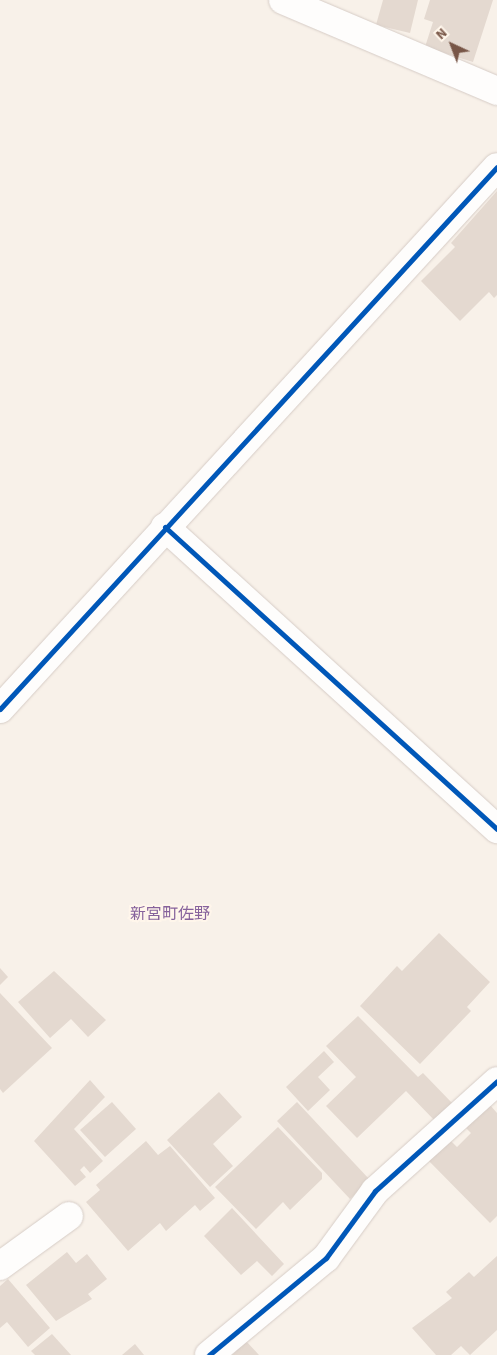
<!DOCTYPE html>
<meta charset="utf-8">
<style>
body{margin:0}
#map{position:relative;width:497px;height:1355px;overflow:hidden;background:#f8f1e9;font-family:"Source Sans 3","Noto Sans JP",sans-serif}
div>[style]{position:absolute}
.building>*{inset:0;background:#e4d9d0}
.roads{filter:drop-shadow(0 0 1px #d6ccc6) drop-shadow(0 0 1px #d6ccc6)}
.street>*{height:28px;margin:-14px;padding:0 14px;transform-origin:14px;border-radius:14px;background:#fefdfc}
.cycleway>*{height:5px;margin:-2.5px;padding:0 2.5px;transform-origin:2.5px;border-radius:2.5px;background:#0057b8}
span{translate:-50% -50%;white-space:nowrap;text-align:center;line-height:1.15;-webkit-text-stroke:4px #fff6eb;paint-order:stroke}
.quarter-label{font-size:16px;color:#86629c}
.north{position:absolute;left:427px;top:20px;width:50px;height:50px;-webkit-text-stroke:4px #fff6eb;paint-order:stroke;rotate:317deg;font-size:14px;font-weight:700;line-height:20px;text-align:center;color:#785647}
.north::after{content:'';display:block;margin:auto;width:18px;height:22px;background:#785647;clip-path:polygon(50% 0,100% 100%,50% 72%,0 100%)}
</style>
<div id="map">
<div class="building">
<div style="clip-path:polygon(383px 0,418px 0,410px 33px,376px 25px)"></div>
<div style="clip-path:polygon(430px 0,493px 0,473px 62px,425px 47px,433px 22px,424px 19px)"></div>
<div style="clip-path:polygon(497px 191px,497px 295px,494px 298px,489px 292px,460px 321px,421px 281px,455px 247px,451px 243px)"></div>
<div style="clip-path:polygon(439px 933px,490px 982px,467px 1007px,471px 1011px,420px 1064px,360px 1006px,397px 966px,402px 971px)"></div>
<div style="clip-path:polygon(0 968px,8px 977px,0 985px)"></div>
<div style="clip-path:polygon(54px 971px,106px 1020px,88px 1037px,71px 1019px,50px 1038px,18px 1002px)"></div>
<div style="clip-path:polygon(0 993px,52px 1048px,3px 1093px,0 1089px)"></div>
<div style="clip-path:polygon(358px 1016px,418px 1077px,423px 1073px,454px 1105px,436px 1122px,406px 1091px,357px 1138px,326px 1106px,356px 1077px,326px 1046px)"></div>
<div style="clip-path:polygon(324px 1051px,334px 1062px,318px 1077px,330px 1090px,308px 1111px,286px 1087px)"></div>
<div style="clip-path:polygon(90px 1080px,105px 1097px,74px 1129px,103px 1161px,90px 1173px,84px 1166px,80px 1170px,86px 1177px,75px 1186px,34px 1141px)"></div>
<div style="clip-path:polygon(219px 1092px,242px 1117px,213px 1144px,233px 1166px,210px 1187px,167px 1140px)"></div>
<div style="clip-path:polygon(112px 1102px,136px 1129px,105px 1157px,80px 1130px)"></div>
<div style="clip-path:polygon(297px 1102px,370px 1180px,350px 1199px,277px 1121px)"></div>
<div style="clip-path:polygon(490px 1105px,497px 1113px,497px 1216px,490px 1223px,426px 1158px,447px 1137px,457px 1147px,471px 1133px,466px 1128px)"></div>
<div style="clip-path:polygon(278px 1127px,322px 1173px,322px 1179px,290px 1210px,283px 1202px,256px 1229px,215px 1187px)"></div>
<div style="clip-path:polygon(146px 1141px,158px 1155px,170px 1146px,215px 1198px,200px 1211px,195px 1205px,166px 1231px,160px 1223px,128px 1251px,86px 1202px,100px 1190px,96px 1185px)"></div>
<div style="clip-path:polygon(232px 1208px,284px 1264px,272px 1276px,257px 1261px,241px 1275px,204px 1236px)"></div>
<div style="clip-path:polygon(67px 1252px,76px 1263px,87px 1254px,107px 1279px,88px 1294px,92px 1299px,56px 1321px,26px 1285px)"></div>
<div style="clip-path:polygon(497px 1256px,497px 1330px,470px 1355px,461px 1346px,451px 1355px,436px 1355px,412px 1328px,452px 1298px,446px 1292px,469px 1272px,474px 1277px)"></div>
<div style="clip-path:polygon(8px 1279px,50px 1328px,28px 1347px,7px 1322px,0 1328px,0 1286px)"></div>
<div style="clip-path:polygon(52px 1334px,71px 1355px,35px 1355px,31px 1351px)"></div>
<div style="clip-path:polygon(246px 1341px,259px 1355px,232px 1355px)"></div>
<div style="clip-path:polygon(135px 1344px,144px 1355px,122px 1355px)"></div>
</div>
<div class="roads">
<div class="street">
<div style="left:283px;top:0;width:233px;rotate:23deg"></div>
<div style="left:165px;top:527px;width:449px;rotate:42.3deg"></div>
<div style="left:0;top:709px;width:735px;rotate:-47.48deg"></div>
<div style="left:0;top:1266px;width:85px;rotate:-35.9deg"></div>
<div style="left:209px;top:1355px;width:152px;rotate:-39.7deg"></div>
<div style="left:326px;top:1258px;width:83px;rotate:-53.8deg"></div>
<div style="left:375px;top:1191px;width:164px;rotate:-42deg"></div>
</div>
</div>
<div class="cycleway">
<div style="left:165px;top:527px;width:449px;rotate:42.3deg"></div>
<div style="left:0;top:709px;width:735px;rotate:-47.48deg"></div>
<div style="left:209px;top:1355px;width:152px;rotate:-39.7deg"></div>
<div style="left:326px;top:1258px;width:83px;rotate:-53.8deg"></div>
<div style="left:375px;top:1191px;width:164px;rotate:-42deg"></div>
</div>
<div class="quarter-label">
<span style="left:170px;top:914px">新宮町佐野</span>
</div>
<div class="north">N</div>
</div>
